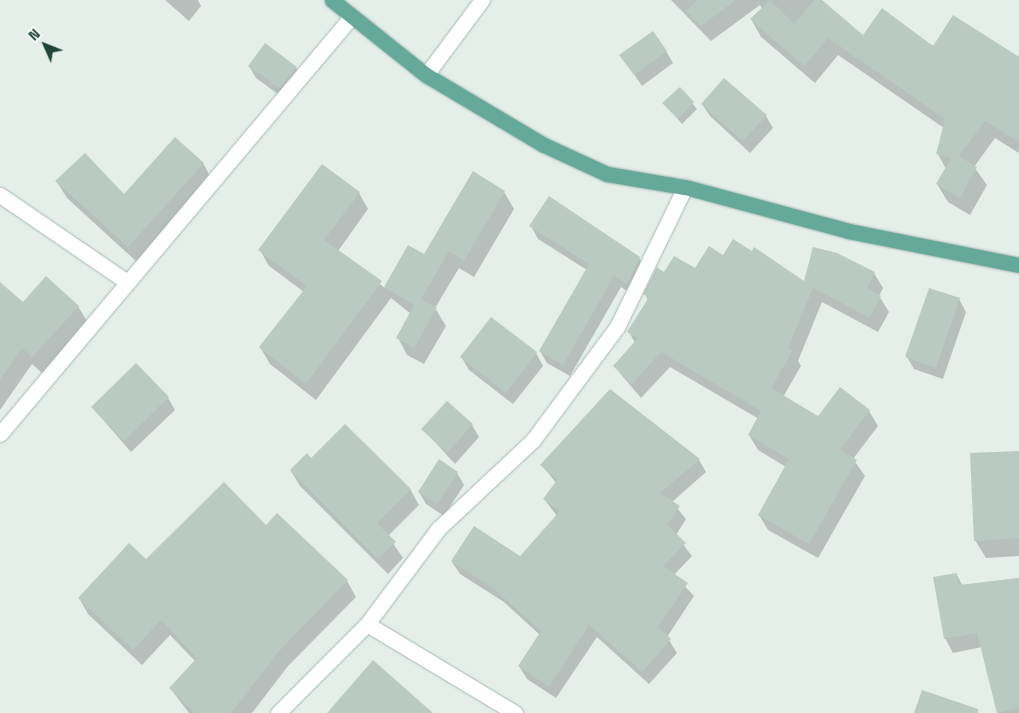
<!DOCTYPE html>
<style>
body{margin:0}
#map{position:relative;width:1019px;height:713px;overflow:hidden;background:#e4efea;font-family:"Space Grotesk",sans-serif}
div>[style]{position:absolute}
.shadow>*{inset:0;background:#0003}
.building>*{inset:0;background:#b9cac3}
.roads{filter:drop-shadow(0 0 1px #a6b8b2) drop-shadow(0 0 1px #a6b8b2)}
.minor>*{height:15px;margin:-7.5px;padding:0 7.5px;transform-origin:7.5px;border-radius:7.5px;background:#fff}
.major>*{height:15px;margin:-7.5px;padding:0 7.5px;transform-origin:7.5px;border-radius:7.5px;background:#64a999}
span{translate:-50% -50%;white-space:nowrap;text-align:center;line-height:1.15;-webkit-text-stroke:5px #f5fbf8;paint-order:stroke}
.north{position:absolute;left:20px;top:20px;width:50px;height:50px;-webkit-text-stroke:4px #f5fbf8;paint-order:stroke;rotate:314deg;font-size:14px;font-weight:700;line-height:20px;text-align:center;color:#21433a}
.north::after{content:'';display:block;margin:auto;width:18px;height:22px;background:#21433a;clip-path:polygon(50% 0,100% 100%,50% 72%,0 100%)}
</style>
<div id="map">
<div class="shadow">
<div style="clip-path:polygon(165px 0,198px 0,201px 6px,189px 21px)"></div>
<div style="clip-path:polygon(671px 0,820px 0,863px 36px,1019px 57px,1019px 153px,995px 138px,974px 167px,987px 185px,970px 215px,948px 202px,937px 184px,946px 169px,938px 154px,944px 128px,838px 55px,815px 83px,761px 37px,751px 19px,762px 9px,760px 5px,711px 41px)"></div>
<div style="clip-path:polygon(666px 51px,673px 63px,642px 86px,621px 55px)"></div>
<div style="clip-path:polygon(249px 66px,296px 68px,303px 80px,286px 100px,256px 78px)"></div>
<div style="clip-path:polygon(679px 88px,697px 109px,682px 124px,664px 103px)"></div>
<div style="clip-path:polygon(702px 104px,766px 116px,773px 128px,750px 153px,710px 116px)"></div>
<div style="clip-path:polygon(203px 163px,212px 180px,138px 263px,67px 198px,57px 182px,124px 196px)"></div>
<div style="clip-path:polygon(504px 192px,514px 209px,474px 277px,459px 268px,435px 308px,446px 326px,424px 364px,407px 355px,398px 338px,411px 314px,391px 298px,316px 400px,270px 364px,260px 347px,304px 292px,269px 266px,260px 250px,359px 193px,368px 209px,338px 251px,385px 288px,409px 247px,424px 256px)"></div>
<div style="clip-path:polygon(549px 197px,639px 258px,647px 271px,634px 296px,621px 287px,570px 376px,547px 363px,540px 351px,587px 270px,538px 239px,531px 226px)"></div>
<div style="clip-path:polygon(724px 256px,805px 283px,874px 273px,883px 288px,879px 296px,889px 312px,878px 332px,822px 302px,798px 361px,801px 366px,783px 397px,818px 417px,840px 389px,869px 411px,878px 426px,853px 459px,865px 476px,818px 558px,768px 530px,759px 515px,786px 467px,758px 450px,749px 435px,759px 419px,670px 367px,641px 398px,614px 366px,635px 343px,629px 332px,648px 300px,645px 294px,665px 273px,695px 270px)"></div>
<div style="clip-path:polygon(0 284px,23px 303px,78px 306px,88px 323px,42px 373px,32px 364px,0 410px)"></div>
<div style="clip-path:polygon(959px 299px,966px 312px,943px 379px,914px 369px,907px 357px)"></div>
<div style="clip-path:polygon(491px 319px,536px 353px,543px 366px,513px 404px,469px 370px,462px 358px)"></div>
<div style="clip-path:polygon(168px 398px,175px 410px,131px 452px,92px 407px)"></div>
<div style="clip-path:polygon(472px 425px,479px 437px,455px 464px,423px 429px)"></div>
<div style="clip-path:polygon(1019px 452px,1019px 556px,986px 558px,975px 540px)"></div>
<div style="clip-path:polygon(311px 460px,410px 489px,419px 505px,388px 536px,403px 558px,388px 574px,300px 486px,291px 471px)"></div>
<div style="clip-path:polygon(699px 460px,706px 472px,672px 502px,686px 519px,676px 535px,692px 556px,674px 575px,694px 596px,667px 637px,677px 653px,649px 684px,597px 637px,556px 698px,527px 679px,519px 666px,540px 635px,504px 602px,460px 574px,452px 562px,520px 557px,557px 516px,544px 499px,556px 483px,542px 465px)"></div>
<div style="clip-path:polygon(457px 473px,464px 485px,444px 516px,426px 504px,419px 492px)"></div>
<div style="clip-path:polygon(266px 527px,347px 581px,356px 597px,288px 666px,252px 713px,189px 713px,170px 688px,195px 661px,170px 635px,142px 665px,88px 614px,79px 598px,146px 561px)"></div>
<div style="clip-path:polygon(956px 574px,963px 586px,1019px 579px,1019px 713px,998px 713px,982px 647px,953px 653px,945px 638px)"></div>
</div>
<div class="building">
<div style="clip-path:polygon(698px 0,736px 0,701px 26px,686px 11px)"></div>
<div style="clip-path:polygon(770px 0,794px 24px,814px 0,822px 0,863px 35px,882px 8px,933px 46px,953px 15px,1019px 57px,1019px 142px,985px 121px,959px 156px,977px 167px,960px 198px,936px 184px,951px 158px,936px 154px,945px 119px,828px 38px,804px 66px,750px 19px)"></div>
<div style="clip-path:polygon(653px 31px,667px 51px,634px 75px,619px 55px)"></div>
<div style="clip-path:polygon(265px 43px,297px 67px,279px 88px,248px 66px)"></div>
<div style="clip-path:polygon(724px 78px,767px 115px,743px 141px,701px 104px)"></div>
<div style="clip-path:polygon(680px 87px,694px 102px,678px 119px,662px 103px)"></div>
<div style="clip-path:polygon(175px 137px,204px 163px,128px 247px,55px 181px,85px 153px,124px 194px)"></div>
<div style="clip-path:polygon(322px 164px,360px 192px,324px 240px,382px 281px,306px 384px,259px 347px,307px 286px,258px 250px)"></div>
<div style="clip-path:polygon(473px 171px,505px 191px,464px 261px,449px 251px,421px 299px,437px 308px,414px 348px,396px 338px,414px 305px,384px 287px,408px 245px,424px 254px)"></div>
<div style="clip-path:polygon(549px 196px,640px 257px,627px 284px,614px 276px,563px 365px,539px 351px,589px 264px,529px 226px)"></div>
<div style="clip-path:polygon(733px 239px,752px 251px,754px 247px,804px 281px,813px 247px,837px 253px,875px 272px,867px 288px,881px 296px,870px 318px,813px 288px,788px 348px,793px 350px,771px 388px,818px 416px,840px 387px,870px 410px,840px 450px,857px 460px,809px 544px,758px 515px,789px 459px,748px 435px,761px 411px,661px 352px,632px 384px,613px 366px,638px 338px,627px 332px,649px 297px,643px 294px,657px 267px,664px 272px,674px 256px,695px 268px,709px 246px,723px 255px)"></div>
<div style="clip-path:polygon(46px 276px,79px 306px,32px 357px,22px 348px,0 380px,0 282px,23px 302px)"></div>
<div style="clip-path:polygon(929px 288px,960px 298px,936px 368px,905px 357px)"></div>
<div style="clip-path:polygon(491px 317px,537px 352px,506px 393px,460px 357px)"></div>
<div style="clip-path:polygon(136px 363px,169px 397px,124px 441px,91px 407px)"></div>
<div style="clip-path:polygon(610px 389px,700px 459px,660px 493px,680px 506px,667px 525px,686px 543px,663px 566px,688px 583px,658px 627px,671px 639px,642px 672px,589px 625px,549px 687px,518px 666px,541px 631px,495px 590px,451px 561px,474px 526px,520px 556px,560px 511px,543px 499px,557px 480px,540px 465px)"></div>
<div style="clip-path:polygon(447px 401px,473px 424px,447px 453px,421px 429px)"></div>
<div style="clip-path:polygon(345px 424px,411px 489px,377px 523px,396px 542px,378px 559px,290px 470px,307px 453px,311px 458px)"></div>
<div style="clip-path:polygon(1019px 451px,1019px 538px,974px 541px,970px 453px)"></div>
<div style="clip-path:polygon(439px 459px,458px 472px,437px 504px,418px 492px)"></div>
<div style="clip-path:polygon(224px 482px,266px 525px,277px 513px,348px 580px,280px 650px,231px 713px,195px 713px,169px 688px,197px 658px,161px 620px,133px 650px,78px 598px,129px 543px,146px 559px)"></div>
<div style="clip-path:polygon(957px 573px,959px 585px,1019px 578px,1019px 708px,997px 713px,977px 633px,944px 639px,933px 577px)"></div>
<div style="clip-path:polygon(373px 660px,433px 713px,327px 713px)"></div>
<div style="clip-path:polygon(922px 690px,978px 709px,978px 713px,914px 713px)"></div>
</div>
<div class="roads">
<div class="minor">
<div style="left:426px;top:75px;width:94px;rotate:-53.3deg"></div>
<div style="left:0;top:195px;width:154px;rotate:34.4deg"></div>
<div style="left:0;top:434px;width:546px;rotate:-49.9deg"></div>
<div style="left:367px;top:624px;width:173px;rotate:31deg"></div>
<div style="left:278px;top:713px;width:126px;rotate:-45deg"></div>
<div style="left:367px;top:624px;width:119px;rotate:-53.2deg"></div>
<div style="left:438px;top:529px;width:130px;rotate:-43.1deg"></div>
<div style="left:533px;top:440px;width:141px;rotate:-53.4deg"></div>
<div style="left:617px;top:327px;width:156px;rotate:-64.1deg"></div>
</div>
<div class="major">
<div style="left:332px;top:0;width:120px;rotate:38.6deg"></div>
<div style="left:426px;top:75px;width:137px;rotate:30.7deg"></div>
<div style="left:544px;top:145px;width:69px;rotate:24.7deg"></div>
<div style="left:607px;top:174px;width:79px;rotate:9.5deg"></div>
<div style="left:685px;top:187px;width:170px;rotate:15deg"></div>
<div style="left:849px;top:231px;width:173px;rotate:11.3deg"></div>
</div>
</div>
<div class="north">N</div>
</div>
